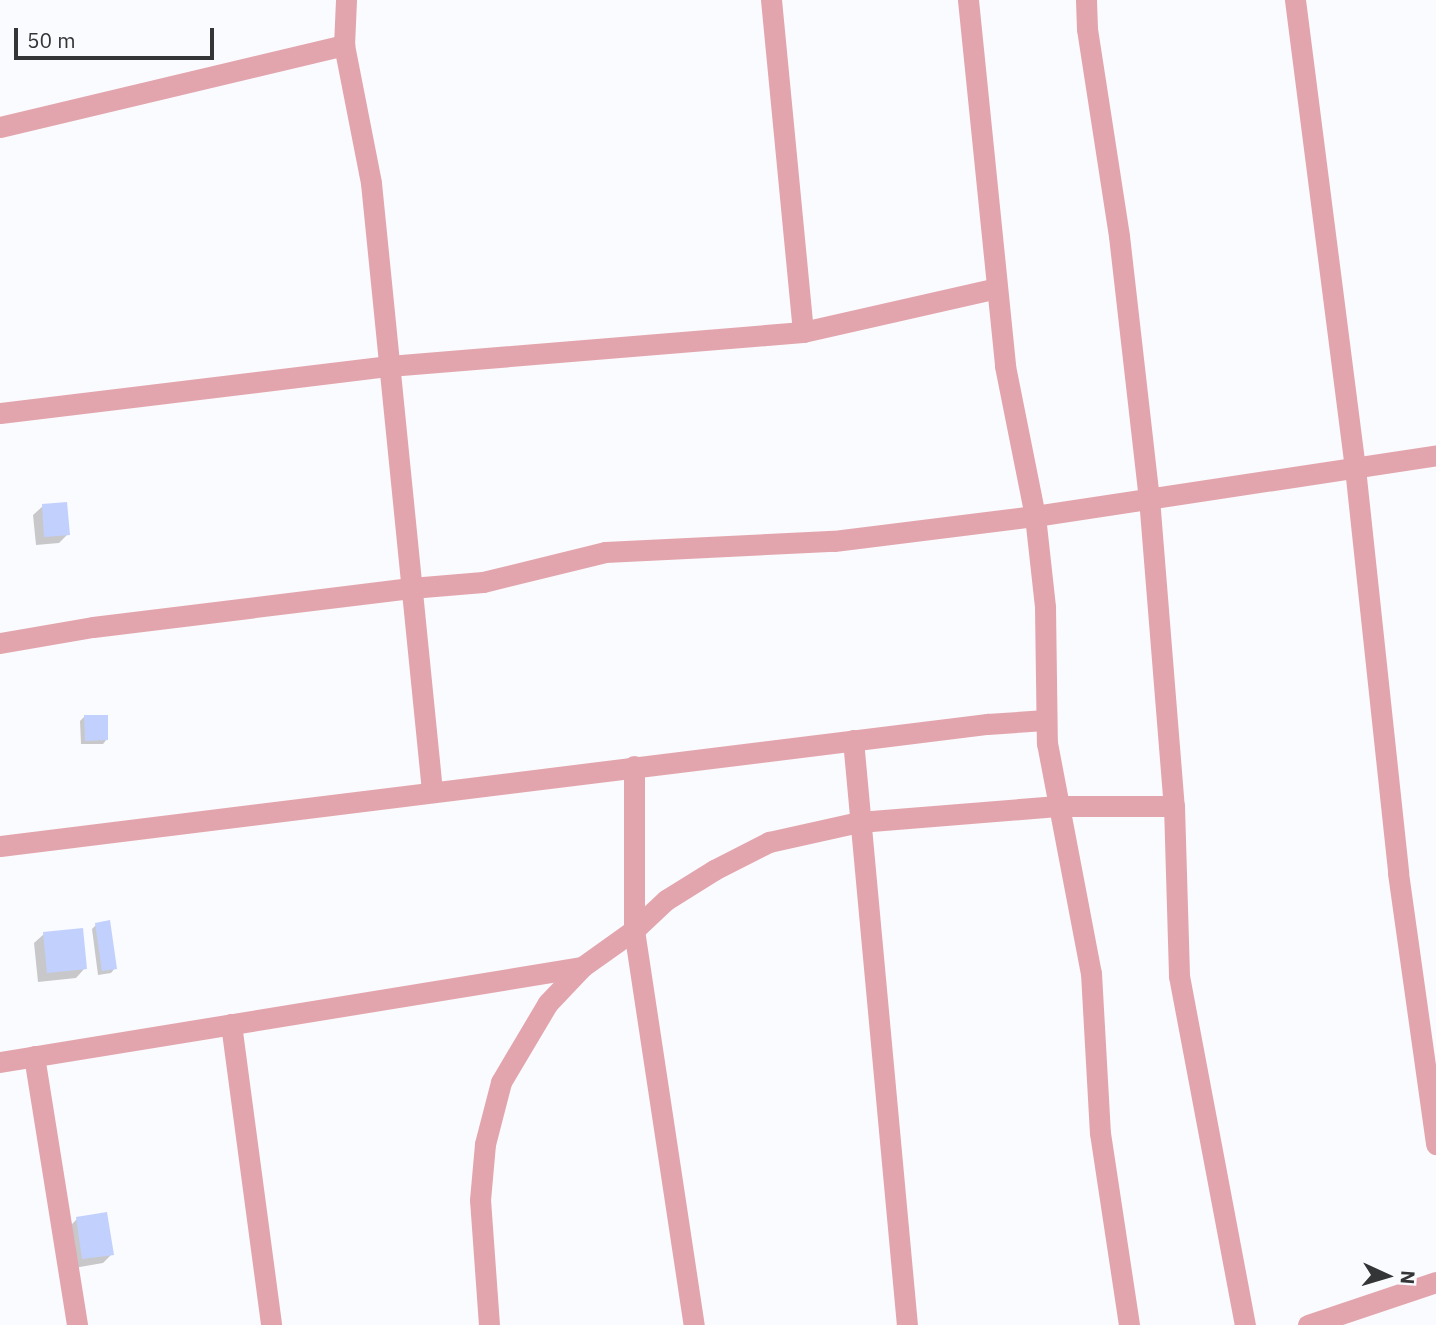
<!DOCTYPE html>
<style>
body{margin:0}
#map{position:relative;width:1436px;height:1325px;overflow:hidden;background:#fafbfe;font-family:"IBM Plex Sans",sans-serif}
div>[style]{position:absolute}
.shadow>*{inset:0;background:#0003}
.building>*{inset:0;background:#c2d0fd}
.street>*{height:21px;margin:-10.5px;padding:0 10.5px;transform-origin:10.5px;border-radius:10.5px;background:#e3a5ad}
span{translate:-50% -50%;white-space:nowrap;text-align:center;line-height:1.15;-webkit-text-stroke:7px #fafbfe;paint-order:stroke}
.north{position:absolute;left:1352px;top:1241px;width:70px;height:70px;-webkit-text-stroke:5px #fafbfe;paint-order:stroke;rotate:94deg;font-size:19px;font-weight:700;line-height:28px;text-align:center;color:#343537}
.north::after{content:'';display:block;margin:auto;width:24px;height:32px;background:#343537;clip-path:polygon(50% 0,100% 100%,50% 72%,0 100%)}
.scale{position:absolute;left:14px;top:28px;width:200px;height:32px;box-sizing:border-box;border:4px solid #343537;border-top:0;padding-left:9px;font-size:21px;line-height:24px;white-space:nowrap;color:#343537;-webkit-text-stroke:5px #fafbfe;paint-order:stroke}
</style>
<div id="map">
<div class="shadow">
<div style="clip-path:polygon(43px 506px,68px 534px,59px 543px,36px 545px,33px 515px)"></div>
<div style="clip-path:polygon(84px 717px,107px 739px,103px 744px,81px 744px,80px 721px)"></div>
<div style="clip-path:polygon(96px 925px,115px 968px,111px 973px,98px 975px,92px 929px)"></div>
<div style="clip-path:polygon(44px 934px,85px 968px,76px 978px,38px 982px,34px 943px)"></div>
<div style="clip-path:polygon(77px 1219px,112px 1254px,103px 1263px,74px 1268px,68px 1228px)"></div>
</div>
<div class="building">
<div style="clip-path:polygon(67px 502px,70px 535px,44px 537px,42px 504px)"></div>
<div style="clip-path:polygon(84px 715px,108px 715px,108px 740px,85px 741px)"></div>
<div style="clip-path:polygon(110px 920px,117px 969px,102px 971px,95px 923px)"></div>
<div style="clip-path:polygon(83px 928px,87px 969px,47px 973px,43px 932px)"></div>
<div style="clip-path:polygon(107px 1212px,114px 1255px,82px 1259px,76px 1217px)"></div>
</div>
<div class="street">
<div style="left:346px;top:0;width:45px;rotate:92.5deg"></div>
<div style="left:344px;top:45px;width:141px;rotate:78.9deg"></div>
<div style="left:371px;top:183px;width:611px;rotate:84.27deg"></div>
<div style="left:968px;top:0;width:368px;rotate:84.2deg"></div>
<div style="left:1005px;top:366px;width:153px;rotate:78.7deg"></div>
<div style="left:1035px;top:516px;width:92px;rotate:83.7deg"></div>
<div style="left:1045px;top:607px;width:136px;rotate:89.2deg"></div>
<div style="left:1047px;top:743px;width:234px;rotate:79.2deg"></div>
<div style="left:1091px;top:973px;width:160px;rotate:86.8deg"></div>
<div style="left:1100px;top:1133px;width:194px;rotate:81.4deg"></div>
<div style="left:1086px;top:0;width:29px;rotate:88deg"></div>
<div style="left:1087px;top:29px;width:209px;rotate:81.2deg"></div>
<div style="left:1119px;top:236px;width:264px;rotate:83.5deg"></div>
<div style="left:1149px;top:498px;width:309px;rotate:85.4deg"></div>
<div style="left:1174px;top:806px;width:170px;rotate:88.3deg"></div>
<div style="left:1179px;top:976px;width:355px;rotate:79.3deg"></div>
<div style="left:1295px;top:0;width:472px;rotate:82.7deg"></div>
<div style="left:1355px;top:468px;width:407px;rotate:83.9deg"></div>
<div style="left:1398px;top:873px;width:274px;rotate:82deg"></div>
<div style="left:0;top:127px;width:354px;rotate:-13.4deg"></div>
<div style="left:803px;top:332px;width:199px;rotate:-12.8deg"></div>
<div style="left:0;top:413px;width:392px;rotate:-6.9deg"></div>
<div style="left:389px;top:366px;width:415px;rotate:-4.7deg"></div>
<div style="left:803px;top:332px;width:334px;rotate:-95.5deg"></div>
<div style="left:0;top:643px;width:94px;rotate:-9.8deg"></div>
<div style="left:93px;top:627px;width:320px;rotate:-7deg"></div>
<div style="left:411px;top:588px;width:72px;rotate:-4.8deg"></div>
<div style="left:483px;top:582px;width:126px;rotate:-13.8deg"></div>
<div style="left:605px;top:552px;width:229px;rotate:-2.8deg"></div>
<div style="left:834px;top:541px;width:203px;rotate:-7.1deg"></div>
<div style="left:1035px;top:516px;width:406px;rotate:-8.6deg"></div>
<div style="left:853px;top:740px;width:587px;rotate:84.73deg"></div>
<div style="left:634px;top:766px;width:164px;rotate:90deg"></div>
<div style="left:634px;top:930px;width:400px;rotate:81.4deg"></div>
<div style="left:0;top:846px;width:995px;rotate:-7.05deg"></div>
<div style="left:987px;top:724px;width:58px;rotate:-3.9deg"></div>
<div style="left:231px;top:1024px;width:304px;rotate:82.4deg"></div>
<div style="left:34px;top:1056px;width:272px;rotate:80.9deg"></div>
<div style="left:0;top:1062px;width:590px;rotate:-9.27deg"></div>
<div style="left:489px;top:1325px;width:125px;rotate:-94.1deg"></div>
<div style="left:480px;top:1200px;width:56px;rotate:-84.9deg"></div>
<div style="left:485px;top:1144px;width:64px;rotate:-75.5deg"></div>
<div style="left:501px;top:1082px;width:92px;rotate:-59.3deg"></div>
<div style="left:548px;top:1003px;width:50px;rotate:-46.6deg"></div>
<div style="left:582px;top:967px;width:64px;rotate:-35.4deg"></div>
<div style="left:634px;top:930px;width:44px;rotate:-43.2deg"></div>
<div style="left:666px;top:900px;width:57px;rotate:-32deg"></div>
<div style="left:714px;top:870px;width:62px;rotate:-27deg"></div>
<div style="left:769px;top:842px;width:92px;rotate:-12.5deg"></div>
<div style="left:859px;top:822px;width:199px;rotate:-4.6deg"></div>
<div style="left:1057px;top:806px;width:117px"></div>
<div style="left:1308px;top:1325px;width:135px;rotate:-18.6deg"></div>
</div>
<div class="north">N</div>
<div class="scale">50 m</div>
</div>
